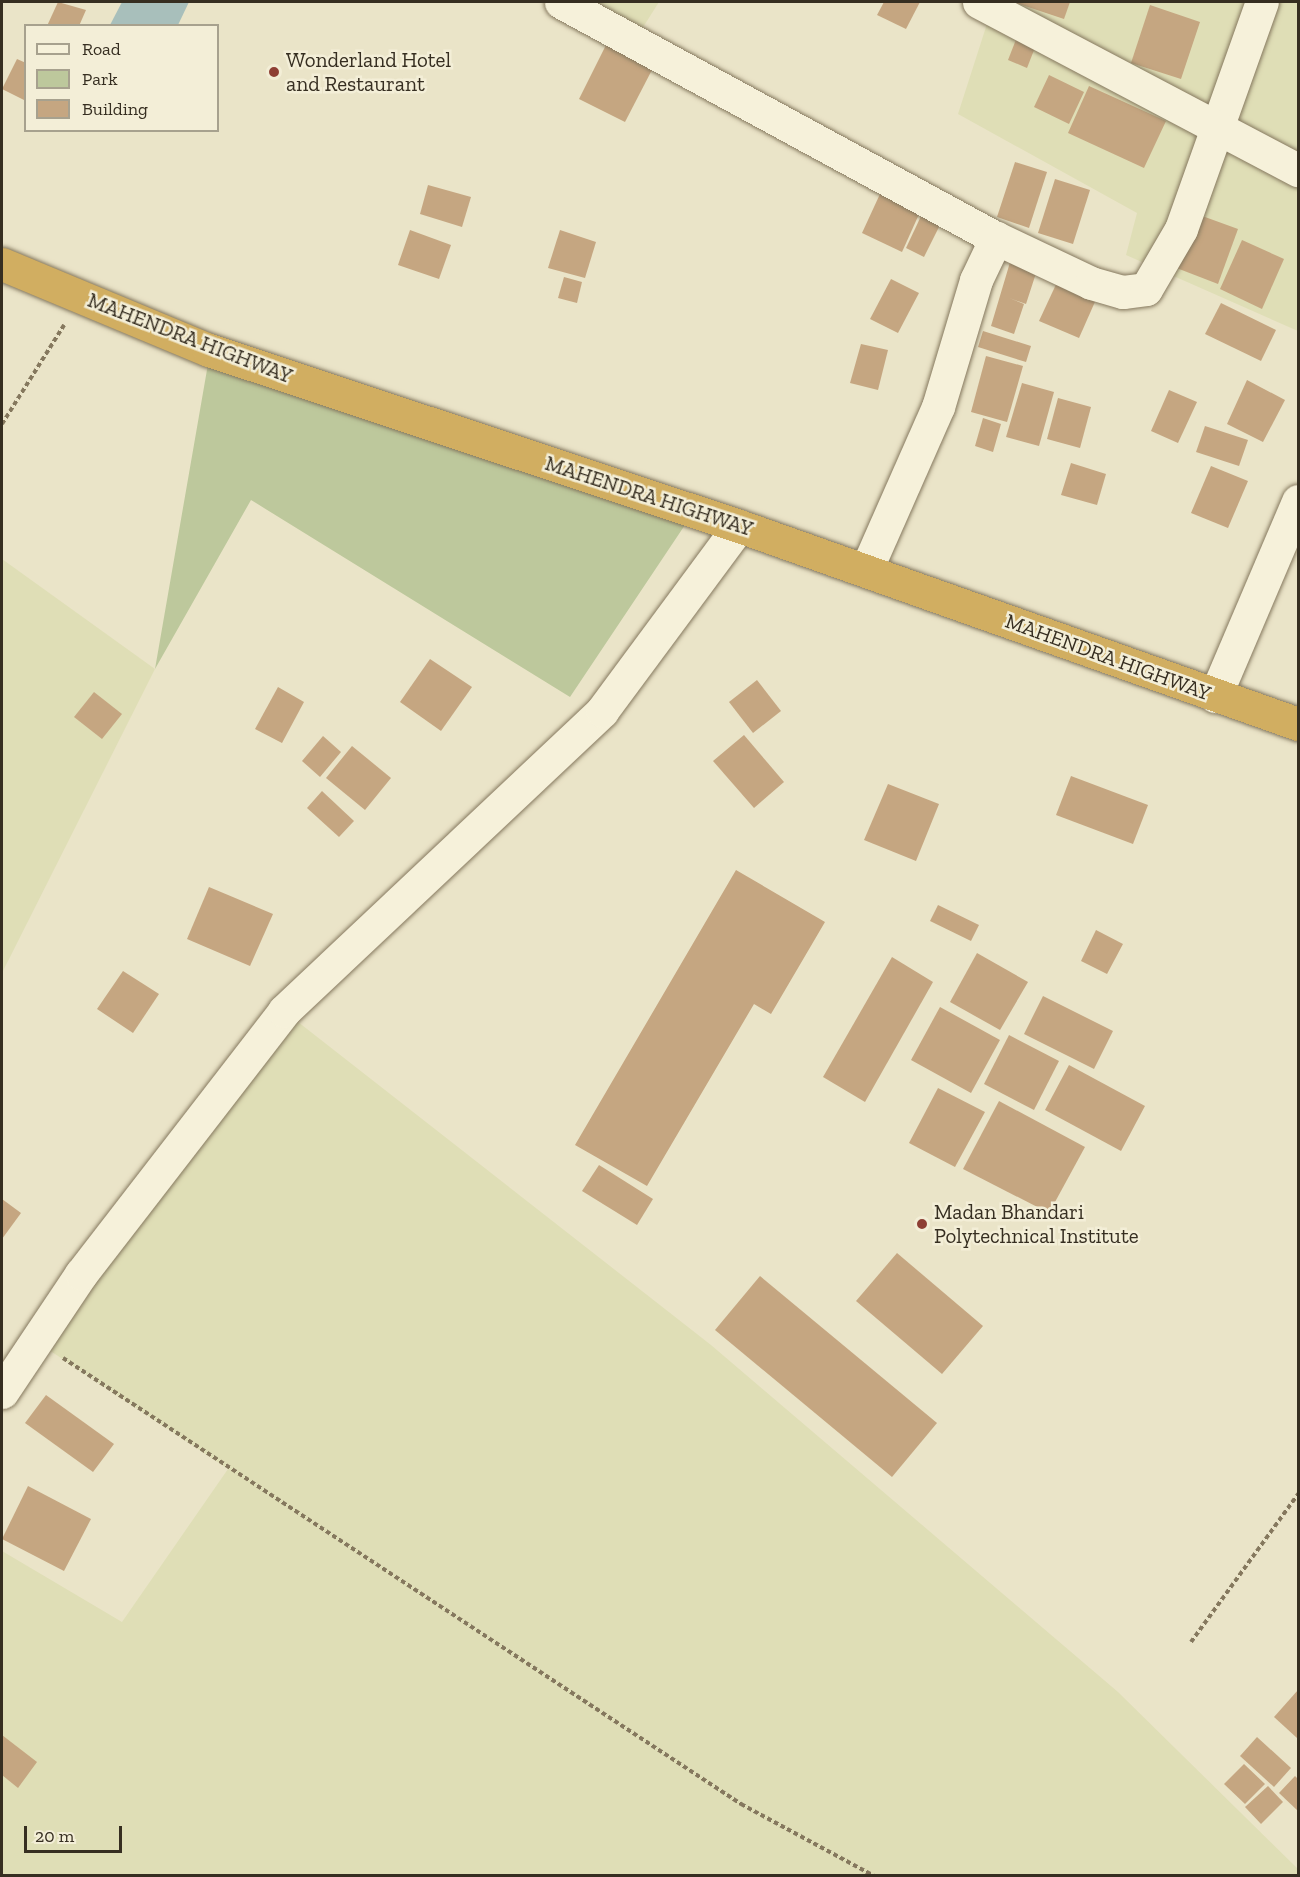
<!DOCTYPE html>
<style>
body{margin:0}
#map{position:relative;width:1300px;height:1877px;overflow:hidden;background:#eae4c8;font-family:"Zilla Slab",serif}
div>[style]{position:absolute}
.farmland>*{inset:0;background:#dfdeb6}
.green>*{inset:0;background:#bdc89c}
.water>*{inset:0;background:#a8bfbb}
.building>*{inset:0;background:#c5a681}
.path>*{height:4px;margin-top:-2px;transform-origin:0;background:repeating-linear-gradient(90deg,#85785e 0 4.5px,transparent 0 7.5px)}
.roads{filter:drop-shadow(0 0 2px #85785e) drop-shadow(0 0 2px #85785e)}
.minor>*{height:33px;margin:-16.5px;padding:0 16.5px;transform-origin:16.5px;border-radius:16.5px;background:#f6f1da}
.highway>*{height:33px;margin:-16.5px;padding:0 16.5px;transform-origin:16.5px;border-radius:16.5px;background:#d1ae61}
.dots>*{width:16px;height:16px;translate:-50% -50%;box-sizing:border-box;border:3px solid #f3eed7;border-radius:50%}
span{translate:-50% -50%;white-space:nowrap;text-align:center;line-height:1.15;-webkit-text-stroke:5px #f3eed7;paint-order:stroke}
.poi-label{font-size:21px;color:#362e21}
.left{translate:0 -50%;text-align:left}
.street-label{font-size:21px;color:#362e21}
.frame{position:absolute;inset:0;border:3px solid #362e21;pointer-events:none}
.legend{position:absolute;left:24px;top:24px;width:195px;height:108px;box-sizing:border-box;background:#f3eed7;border:2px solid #a7a18e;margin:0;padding:8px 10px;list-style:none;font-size:18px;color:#362e21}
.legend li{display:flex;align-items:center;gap:12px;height:30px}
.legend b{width:30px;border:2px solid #a7a18e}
.scale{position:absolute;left:24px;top:1826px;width:98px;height:27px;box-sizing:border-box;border:3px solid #362e21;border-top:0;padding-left:8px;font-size:18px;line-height:21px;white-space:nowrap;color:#362e21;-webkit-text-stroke:4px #f3eed7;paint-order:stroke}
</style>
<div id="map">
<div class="farmland">
<div style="clip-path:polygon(586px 2px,659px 2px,640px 32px)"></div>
<div style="clip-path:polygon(994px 2px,1298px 2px,1298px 331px,1126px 255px,1137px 213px,958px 114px)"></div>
<div style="clip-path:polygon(2px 559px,155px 669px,2px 973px)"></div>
<div style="clip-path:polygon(284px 1011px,711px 1345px,1118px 1692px,1298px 1869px,1298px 1875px,2px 1876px,2px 1551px,122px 1622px,228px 1469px,37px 1342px)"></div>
</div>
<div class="green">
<div style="clip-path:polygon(212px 341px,701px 501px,570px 697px,251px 500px,155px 669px)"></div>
</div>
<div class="water">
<div style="clip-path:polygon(122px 2px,189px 2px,178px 25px,110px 25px)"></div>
</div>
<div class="building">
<div style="clip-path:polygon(58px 2px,86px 10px,79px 26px,47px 26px)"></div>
<div style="clip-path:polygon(884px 2px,920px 2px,906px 29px,877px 15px)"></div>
<div style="clip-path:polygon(1013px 2px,1070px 2px,1064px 19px)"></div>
<div style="clip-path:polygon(1150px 5px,1200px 22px,1181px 79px,1131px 63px)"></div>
<div style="clip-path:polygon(1017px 37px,1036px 45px,1027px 68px,1008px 60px)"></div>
<div style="clip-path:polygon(607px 43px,654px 66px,625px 122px,579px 99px)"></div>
<div style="clip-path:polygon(17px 59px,26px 63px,26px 101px,2px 89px)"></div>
<div style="clip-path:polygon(1049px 75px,1084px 92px,1069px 124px,1034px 107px)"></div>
<div style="clip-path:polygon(1089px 86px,1166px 121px,1144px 168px,1068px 133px)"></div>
<div style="clip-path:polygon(1015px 162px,1047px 172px,1029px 228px,997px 217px)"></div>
<div style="clip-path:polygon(1055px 179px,1090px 190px,1073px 244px,1038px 233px)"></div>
<div style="clip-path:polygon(428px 185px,471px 197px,462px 227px,420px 214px)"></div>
<div style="clip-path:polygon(880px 194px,920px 212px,902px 252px,862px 233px)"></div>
<div style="clip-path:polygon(1194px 213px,1238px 229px,1218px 284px,1174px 267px)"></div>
<div style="clip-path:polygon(922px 214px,941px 223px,924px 257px,906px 248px)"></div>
<div style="clip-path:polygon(410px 230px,451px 245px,439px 279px,398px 265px)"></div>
<div style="clip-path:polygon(560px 230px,596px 242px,585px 278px,548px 268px)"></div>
<div style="clip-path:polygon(1242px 240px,1284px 259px,1262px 309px,1220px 289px)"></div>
<div style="clip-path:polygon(1011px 259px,1038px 267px,1026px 304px,1009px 298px,1024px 304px,1014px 334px,991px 326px)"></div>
<div style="clip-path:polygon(564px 277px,582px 282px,577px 303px,558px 298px)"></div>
<div style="clip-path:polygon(1059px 278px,1098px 295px,1079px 338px,1039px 321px)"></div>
<div style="clip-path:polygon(891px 279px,919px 293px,898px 333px,870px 319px)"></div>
<div style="clip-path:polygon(1221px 303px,1276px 330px,1261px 361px,1205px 334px)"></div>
<div style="clip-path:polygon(983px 331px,1031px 346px,1026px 362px,978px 347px)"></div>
<div style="clip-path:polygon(861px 344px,888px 350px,878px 390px,850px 383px)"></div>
<div style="clip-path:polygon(986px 356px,1023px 366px,1007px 422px,971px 412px)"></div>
<div style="clip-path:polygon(1247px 380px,1285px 400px,1263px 442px,1227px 424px)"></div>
<div style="clip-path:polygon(1022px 383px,1054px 392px,1039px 446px,1006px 437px)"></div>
<div style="clip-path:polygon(1169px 390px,1197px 402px,1178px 443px,1151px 431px)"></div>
<div style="clip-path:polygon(1058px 398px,1091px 407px,1080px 448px,1047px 439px)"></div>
<div style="clip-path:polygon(983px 418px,1001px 424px,993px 452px,975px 446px)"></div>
<div style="clip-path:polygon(1205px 426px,1248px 440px,1239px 466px,1196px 452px)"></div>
<div style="clip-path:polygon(1071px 463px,1106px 474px,1097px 505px,1061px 495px)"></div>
<div style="clip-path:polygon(1211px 466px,1248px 481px,1228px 528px,1191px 513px)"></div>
<div style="clip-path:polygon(430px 659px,472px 687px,441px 731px,400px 702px)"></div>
<div style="clip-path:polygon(757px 680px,781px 711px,753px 733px,729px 702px)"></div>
<div style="clip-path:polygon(278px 687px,304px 702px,282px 743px,255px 729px)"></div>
<div style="clip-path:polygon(94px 692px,122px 714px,102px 739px,74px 717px)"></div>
<div style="clip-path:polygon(744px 735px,784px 782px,754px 808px,713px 761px)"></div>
<div style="clip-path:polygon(323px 736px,341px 752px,320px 777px,302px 761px)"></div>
<div style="clip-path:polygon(352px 746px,391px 778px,365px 810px,326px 778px)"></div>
<div style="clip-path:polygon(1071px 776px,1148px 805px,1133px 844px,1056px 815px)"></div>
<div style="clip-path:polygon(888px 784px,939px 804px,916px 861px,864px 840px)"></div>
<div style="clip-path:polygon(322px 791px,354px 821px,339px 837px,307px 808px)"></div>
<div style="clip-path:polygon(736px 870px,825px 922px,771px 1014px,754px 1004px,647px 1186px,575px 1145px)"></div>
<div style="clip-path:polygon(209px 887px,273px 914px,250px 966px,187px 939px)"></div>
<div style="clip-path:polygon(938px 905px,979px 925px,971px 941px,930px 921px)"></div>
<div style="clip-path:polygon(1096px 930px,1123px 944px,1107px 974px,1081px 961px)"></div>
<div style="clip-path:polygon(977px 953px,1028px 982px,1000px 1030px,950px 1002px)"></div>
<div style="clip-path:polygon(892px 957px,933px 982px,865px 1102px,823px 1077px)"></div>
<div style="clip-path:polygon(123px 971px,159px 994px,133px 1033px,97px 1009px)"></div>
<div style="clip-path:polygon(1043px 996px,1113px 1031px,1094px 1069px,1024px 1034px)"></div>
<div style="clip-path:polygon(940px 1007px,1000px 1040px,971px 1093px,911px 1060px)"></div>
<div style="clip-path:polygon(1009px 1035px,1059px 1061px,1034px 1110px,984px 1084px)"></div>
<div style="clip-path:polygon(1069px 1065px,1145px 1106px,1121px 1151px,1045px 1110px)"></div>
<div style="clip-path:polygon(938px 1088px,985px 1112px,955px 1167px,909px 1143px)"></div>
<div style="clip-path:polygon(999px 1101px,1085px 1147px,1049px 1213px,963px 1169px)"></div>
<div style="clip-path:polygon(599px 1165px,653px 1199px,637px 1225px,582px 1191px)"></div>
<div style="clip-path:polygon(2px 1199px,21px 1213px,2px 1239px)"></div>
<div style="clip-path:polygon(897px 1253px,983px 1326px,942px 1374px,856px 1301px)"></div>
<div style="clip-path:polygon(760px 1276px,937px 1423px,892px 1477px,715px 1330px)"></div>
<div style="clip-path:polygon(46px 1395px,114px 1444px,93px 1472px,25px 1423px)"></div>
<div style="clip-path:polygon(28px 1486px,91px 1519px,64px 1571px,2px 1539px)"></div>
<div style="clip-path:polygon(1298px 1690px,1298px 1736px,1297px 1738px,1274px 1717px)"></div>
<div style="clip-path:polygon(2px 1735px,37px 1762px,18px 1788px,2px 1775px)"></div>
<div style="clip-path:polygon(1257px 1737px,1291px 1768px,1274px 1787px,1240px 1756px)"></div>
<div style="clip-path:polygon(1244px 1764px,1265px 1784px,1245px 1804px,1224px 1784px)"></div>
<div style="clip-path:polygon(1295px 1776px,1298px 1779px,1298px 1811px,1279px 1793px)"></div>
<div style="clip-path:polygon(1268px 1786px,1283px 1802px,1261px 1824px,1245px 1807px)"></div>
</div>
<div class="path">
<div style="left:2px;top:424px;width:117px;rotate:-57.9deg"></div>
<div style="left:63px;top:1358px;width:812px;rotate:33.34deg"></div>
<div style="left:741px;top:1804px;width:151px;rotate:28.4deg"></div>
<div style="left:1191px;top:1642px;width:183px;rotate:-54.1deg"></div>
</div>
<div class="roads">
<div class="minor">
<div style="left:561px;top:2px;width:495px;rotate:28.5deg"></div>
<div style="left:996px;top:238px;width:105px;rotate:25.3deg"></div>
<div style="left:1091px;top:283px;width:33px;rotate:16deg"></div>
<div style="left:1123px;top:292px;width:23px;rotate:-7deg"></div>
<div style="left:1146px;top:289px;width:69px;rotate:-59.7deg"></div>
<div style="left:1181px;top:229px;width:241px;rotate:-70.4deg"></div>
<div style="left:979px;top:2px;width:361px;rotate:27.8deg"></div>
<div style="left:866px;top:570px;width:178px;rotate:-66.2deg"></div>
<div style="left:938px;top:407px;width:133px;rotate:-73.3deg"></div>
<div style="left:976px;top:280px;width:47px;rotate:-64.5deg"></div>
<div style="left:1215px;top:696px;width:212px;rotate:-66.9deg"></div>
<div style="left:2px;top:1392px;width:142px;rotate:-56.2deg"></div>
<div style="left:81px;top:1274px;width:332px;rotate:-52.3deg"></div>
<div style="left:284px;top:1011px;width:437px;rotate:-43.3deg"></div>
<div style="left:602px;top:711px;width:230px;rotate:-53.5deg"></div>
</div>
<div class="highway">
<div style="left:2px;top:264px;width:224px;rotate:22.6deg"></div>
<div style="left:209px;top:350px;width:558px;rotate:18.37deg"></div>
<div style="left:739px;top:526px;width:593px;rotate:19.5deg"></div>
</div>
</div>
<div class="dots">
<div style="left:274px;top:72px;background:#8e3f34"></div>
<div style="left:922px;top:1224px;background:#8e3f34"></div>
</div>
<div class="poi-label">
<span class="left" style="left:286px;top:72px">Wonderland Hotel<br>and Restaurant</span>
<span class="left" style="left:934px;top:1224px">Madan Bhandari<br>Polytechnical Institute</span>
</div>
<div class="street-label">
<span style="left:190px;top:338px;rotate:21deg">MAHENDRA HIGHWAY</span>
<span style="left:649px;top:496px;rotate:18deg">MAHENDRA HIGHWAY</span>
<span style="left:1108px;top:657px;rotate:20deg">MAHENDRA HIGHWAY</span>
</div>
<div class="frame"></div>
<ul class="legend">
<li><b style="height:8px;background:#f6f1da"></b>Road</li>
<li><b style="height:16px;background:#bdc89c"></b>Park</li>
<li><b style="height:16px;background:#c5a681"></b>Building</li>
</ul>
<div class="scale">20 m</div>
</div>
